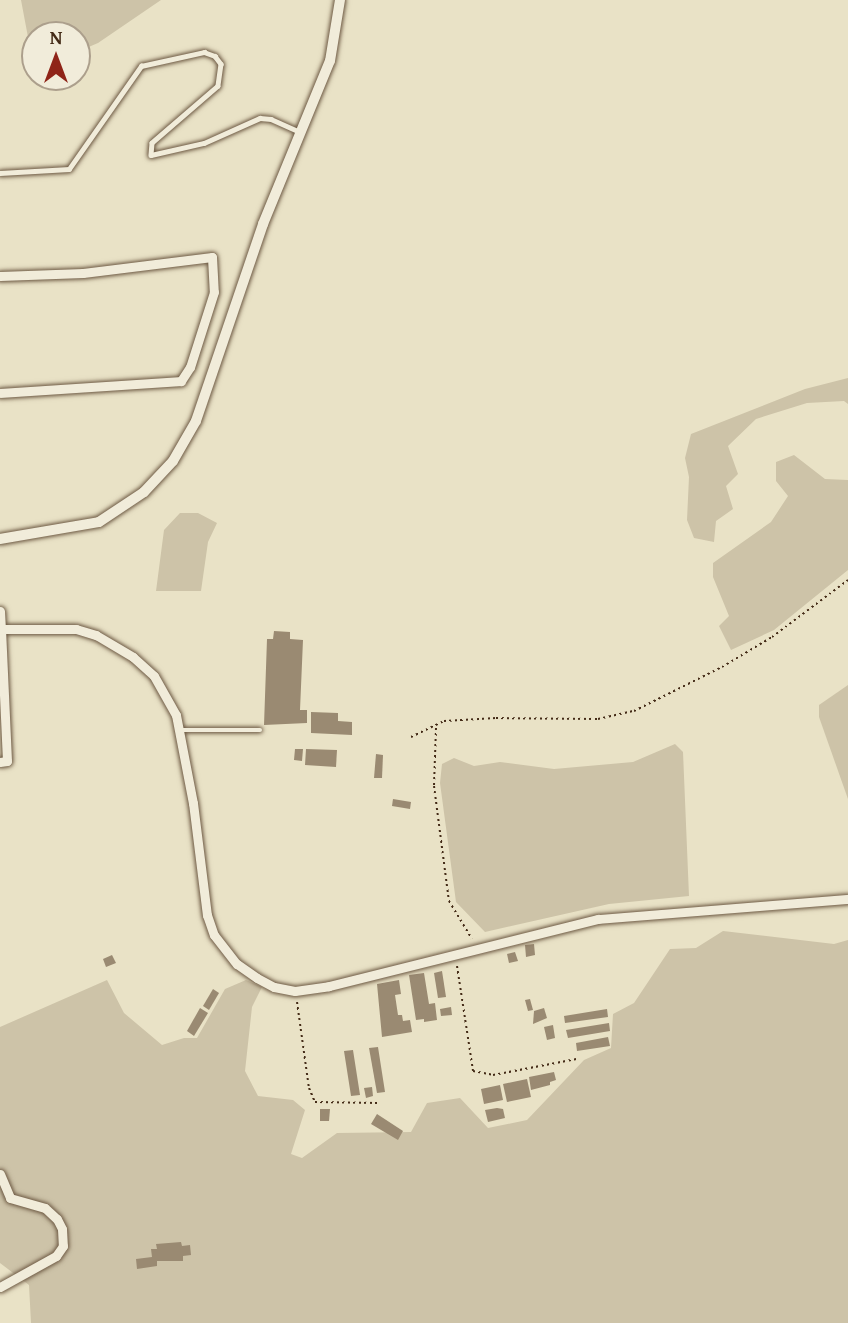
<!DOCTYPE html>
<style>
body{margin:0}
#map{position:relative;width:848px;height:1323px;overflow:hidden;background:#e9e2c6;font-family:"Gentium Book Plus",serif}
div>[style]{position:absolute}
.green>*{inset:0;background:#cdc3a8}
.building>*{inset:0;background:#9a8a72}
.path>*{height:2px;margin-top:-1px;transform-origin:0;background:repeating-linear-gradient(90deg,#442b17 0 2px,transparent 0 5.5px)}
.roads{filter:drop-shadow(0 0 2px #6d5943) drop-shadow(0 0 2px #6d5943)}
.service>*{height:4.5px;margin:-2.25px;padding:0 2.25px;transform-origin:2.25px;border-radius:2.25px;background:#f1ecda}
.minor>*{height:9px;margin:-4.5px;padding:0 4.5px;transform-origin:4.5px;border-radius:4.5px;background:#f1ecda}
.tertiary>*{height:10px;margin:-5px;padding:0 5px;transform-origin:5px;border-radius:5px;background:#f1ecda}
span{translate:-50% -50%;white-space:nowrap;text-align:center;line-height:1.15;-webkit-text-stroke:5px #f1ecda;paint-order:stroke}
.north{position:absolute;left:21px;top:21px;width:70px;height:70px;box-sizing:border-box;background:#f1ecda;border:2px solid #ac9f8c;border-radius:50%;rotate:0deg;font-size:19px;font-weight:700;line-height:28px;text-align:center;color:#442b17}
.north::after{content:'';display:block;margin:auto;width:24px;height:32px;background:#8f2418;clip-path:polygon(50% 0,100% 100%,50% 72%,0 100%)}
</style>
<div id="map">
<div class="green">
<div style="clip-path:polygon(21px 0,161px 0,98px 43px,77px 52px,77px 35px,35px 35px,34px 69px)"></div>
<div style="clip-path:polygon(848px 378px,848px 404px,844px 401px,807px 403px,756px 419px,728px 446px,738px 474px,726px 486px,733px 509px,716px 521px,714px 542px,694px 538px,687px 520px,689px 477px,685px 458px,691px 434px,805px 389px)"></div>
<div style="clip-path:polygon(794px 455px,825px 479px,848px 480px,848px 570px,774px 630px,731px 650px,719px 626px,729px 616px,713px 577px,713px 563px,771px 522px,788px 496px,776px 481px,776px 462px)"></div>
<div style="clip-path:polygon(180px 513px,198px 513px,217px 523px,208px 542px,201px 591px,156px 591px,164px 530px)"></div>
<div style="clip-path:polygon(848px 685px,848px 799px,819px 717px,819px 705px)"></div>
<div style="clip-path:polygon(675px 744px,683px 752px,689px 896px,609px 904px,485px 932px,456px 902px,440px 783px,442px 764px,454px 758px,474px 766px,500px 762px,554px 769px,633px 762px)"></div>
<div style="clip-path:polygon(723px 931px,834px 944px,848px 940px,848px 1323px,31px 1323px,29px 1285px,0 1263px,0 1027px,107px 980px,124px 1013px,162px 1045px,184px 1038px,197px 1038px,225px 989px,246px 980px,262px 987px,252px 1007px,245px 1071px,258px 1096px,293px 1100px,305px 1110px,291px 1154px,302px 1158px,337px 1133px,411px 1132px,427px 1103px,460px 1098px,488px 1128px,527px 1120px,584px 1060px,611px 1048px,613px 1014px,634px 1003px,670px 949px,696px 948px)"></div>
</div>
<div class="building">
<div style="clip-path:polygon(274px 631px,290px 632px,290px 639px,303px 640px,300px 710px,307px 710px,307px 723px,264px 725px,267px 639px,273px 639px)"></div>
<div style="clip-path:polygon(311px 712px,338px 713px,338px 721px,352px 722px,352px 735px,311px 733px)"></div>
<div style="clip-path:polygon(295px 749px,303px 749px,302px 761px,294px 760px)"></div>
<div style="clip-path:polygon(306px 749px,337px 750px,336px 767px,305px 765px)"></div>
<div style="clip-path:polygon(376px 754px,383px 755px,382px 778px,374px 778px)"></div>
<div style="clip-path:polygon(393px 799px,411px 802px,410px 809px,392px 806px)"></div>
<div style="clip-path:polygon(534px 944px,535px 955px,526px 957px,525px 945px)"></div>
<div style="clip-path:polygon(515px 952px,518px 961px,509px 963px,507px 954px)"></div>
<div style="clip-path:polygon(112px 955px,116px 963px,106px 967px,103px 959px)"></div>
<div style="clip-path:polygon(442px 971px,446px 997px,438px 998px,434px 973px)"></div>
<div style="clip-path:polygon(424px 973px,429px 1004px,435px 1003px,437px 1020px,424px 1022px,424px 1019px,416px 1020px,409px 975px)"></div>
<div style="clip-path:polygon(399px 980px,401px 994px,395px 995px,398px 1015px,402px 1015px,403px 1021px,410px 1020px,412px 1032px,382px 1037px,377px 984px)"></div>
<div style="clip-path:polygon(213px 989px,219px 993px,209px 1010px,203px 1006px)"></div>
<div style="clip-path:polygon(530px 999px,533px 1010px,528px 1011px,525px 1000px)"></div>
<div style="clip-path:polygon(451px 1007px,452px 1015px,441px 1016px,440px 1009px)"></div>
<div style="clip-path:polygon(200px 1008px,208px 1013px,194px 1036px,187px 1031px)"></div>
<div style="clip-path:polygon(544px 1008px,547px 1018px,533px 1024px,534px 1011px)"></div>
<div style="clip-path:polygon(607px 1009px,608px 1017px,565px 1023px,564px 1016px)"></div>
<div style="clip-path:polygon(609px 1023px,610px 1031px,568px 1038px,566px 1030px)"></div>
<div style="clip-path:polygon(553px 1025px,555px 1038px,547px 1040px,544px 1027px)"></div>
<div style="clip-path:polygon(608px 1037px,610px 1046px,577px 1051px,576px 1043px)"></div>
<div style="clip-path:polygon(378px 1047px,385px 1092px,377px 1093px,369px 1048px)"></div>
<div style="clip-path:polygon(353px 1050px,360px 1095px,351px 1096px,344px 1051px)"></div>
<div style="clip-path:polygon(554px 1072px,556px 1080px,550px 1082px,550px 1085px,531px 1090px,529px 1077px)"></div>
<div style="clip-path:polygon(527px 1079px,531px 1097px,507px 1102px,503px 1084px)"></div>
<div style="clip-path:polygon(500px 1085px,503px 1100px,484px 1104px,481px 1089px)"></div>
<div style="clip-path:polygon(372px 1087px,373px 1096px,366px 1098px,364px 1088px)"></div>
<div style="clip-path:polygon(497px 1108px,503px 1109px,505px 1118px,488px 1122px,485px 1110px)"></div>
<div style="clip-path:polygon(320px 1109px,330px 1109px,329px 1121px,320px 1121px)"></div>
<div style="clip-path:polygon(377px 1114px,403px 1131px,398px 1140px,371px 1124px)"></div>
<div style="clip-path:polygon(181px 1242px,182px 1246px,190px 1245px,191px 1255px,183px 1256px,183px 1261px,157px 1261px,157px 1266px,137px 1269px,136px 1259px,152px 1257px,151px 1249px,157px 1249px,156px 1244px)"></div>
</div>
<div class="path">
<div style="left:436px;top:728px;width:58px;rotate:92deg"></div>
<div style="left:434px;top:786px;width:116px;rotate:82.6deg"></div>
<div style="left:449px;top:901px;width:44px;rotate:58.8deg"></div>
<div style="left:411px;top:737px;width:37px;rotate:-26deg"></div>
<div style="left:444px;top:721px;width:52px;rotate:-3.3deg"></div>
<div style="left:496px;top:718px;width:102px;rotate:0.6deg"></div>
<div style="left:598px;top:719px;width:37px;rotate:-13deg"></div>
<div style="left:634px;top:711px;width:98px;rotate:-26.6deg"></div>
<div style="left:722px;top:667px;width:58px;rotate:-31deg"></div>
<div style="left:772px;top:637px;width:95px;rotate:-36.9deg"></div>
<div style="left:457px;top:966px;width:106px;rotate:81.3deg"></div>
<div style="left:473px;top:1071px;width:20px;rotate:11deg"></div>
<div style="left:493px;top:1075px;width:85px;rotate:-10.9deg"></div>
<div style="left:297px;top:1002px;width:87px;rotate:82.1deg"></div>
<div style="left:309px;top:1088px;width:15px;rotate:67deg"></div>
<div style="left:315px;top:1102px;width:63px;rotate:0.9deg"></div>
</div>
<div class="roads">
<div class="service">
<div style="left:0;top:173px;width:69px;rotate:-3.3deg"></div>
<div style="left:69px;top:169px;width:126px;rotate:-55deg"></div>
<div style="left:141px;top:66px;width:65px;rotate:-12.5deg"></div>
<div style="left:204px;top:52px;width:12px;rotate:20deg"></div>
<div style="left:215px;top:56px;width:10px;rotate:53deg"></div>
<div style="left:221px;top:64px;width:22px;rotate:98deg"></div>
<div style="left:218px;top:86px;width:87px;rotate:139.2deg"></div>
<div style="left:152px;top:143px;width:12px;rotate:95deg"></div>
<div style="left:151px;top:155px;width:54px;rotate:-12.8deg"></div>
<div style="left:204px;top:143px;width:61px;rotate:-24.1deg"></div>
<div style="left:260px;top:118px;width:11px;rotate:5deg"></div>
<div style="left:271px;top:119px;width:32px;rotate:24deg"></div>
<div style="left:181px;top:730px;width:79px"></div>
</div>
<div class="minor">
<div style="left:0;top:276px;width:83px;rotate:-2.1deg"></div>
<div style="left:83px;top:273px;width:130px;rotate:-7.1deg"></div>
<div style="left:212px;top:257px;width:35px;rotate:87deg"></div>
<div style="left:214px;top:292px;width:79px;rotate:107.7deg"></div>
<div style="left:190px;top:367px;width:17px;rotate:123deg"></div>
<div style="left:181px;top:381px;width:181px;rotate:176.2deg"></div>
<div style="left:0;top:611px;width:18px;rotate:87deg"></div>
<div style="left:0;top:762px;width:7px;rotate:-8deg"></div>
<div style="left:7px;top:761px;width:132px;rotate:-92.6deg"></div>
<div style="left:1px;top:629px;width:75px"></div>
<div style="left:76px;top:629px;width:21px;rotate:17deg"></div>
<div style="left:96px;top:635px;width:43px;rotate:30.7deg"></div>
<div style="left:133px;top:657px;width:28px;rotate:42deg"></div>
<div style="left:154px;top:676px;width:45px;rotate:60.6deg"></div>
<div style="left:176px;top:715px;width:90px;rotate:79.1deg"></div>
<div style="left:193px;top:803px;width:113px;rotate:82.9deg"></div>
<div style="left:207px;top:915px;width:21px;rotate:71deg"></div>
<div style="left:214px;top:935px;width:37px;rotate:52deg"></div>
<div style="left:237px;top:964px;width:24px;rotate:35deg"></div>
<div style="left:257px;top:978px;width:19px;rotate:28deg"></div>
<div style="left:274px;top:987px;width:21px;rotate:11deg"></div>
<div style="left:295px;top:991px;width:34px;rotate:-8deg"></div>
<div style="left:329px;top:986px;width:277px;rotate:-14deg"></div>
<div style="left:598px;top:919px;width:251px;rotate:-4.6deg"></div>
<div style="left:0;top:1174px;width:26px;rotate:67deg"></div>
<div style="left:10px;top:1198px;width:36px;rotate:16deg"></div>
<div style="left:45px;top:1208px;width:16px;rotate:43deg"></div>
<div style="left:57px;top:1219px;width:11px;rotate:63deg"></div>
<div style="left:62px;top:1229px;width:17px;rotate:87deg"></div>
<div style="left:63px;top:1246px;width:12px;rotate:125deg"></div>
<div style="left:56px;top:1256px;width:64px;rotate:151deg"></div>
</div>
<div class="tertiary">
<div style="left:0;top:539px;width:100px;rotate:-9.7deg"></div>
<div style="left:99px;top:522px;width:54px;rotate:-33.7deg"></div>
<div style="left:144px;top:492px;width:42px;rotate:-46.9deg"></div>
<div style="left:173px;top:461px;width:46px;rotate:-60.1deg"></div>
<div style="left:196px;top:421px;width:208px;rotate:-71.2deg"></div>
<div style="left:263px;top:224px;width:176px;rotate:-67.7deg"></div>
<div style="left:330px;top:61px;width:62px;rotate:-80.7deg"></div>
</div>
</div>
<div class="north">N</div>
</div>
